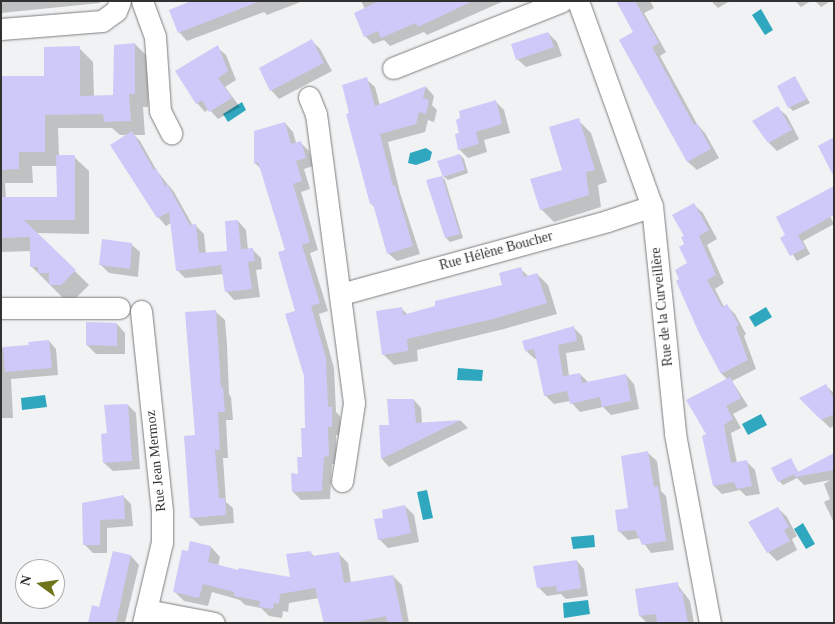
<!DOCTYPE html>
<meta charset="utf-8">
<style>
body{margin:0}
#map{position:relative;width:835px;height:624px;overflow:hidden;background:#f1f2f3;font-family:Georgia,serif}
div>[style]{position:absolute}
.water>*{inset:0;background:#2fa7bf}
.shadow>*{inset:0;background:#0003}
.building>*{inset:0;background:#cec9f8}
.roads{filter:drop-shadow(0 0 1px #7c7d7e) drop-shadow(0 0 1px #7c7d7e)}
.minor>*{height:21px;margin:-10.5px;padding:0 10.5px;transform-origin:10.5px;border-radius:10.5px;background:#fff}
span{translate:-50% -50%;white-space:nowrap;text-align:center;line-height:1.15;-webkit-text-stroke:4.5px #fff;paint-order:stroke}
.street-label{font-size:14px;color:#323233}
.frame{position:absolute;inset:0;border:2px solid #323233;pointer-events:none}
.north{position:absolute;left:15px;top:559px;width:50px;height:50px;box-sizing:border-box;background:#fff;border:1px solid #adadad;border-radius:50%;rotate:284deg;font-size:14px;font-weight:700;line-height:20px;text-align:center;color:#323233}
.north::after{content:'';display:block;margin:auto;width:18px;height:22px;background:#6f741c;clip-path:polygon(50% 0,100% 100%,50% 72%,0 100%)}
</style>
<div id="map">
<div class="water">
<div style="clip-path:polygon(761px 9px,773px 30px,765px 35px,752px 15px)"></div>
<div style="clip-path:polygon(242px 102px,246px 110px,228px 122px,223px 114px)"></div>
<div style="clip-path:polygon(426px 148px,432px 152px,430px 160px,416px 165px,408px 163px,410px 153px)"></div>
<div style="clip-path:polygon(766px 307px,772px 317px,755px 327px,749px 317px)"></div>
<div style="clip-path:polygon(458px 368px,483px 370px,482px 381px,457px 380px)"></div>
<div style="clip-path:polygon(45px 395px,47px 407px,22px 410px,21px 398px)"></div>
<div style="clip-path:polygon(761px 414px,767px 425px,748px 435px,742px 424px)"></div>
<div style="clip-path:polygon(427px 490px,433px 518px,423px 520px,417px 492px)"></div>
<div style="clip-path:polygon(803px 523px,815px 544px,806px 549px,794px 529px)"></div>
<div style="clip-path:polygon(594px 535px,595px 547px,573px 549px,571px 537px)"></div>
<div style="clip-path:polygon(588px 600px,590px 614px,564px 618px,563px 603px)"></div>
</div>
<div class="shadow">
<div style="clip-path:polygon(1px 1px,100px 1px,100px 3px,1px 13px)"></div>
<div style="clip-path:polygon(195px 1px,303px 1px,267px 15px,264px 12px,187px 41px,179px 32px)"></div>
<div style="clip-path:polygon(361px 1px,504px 1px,427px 35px,424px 32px,390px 46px,384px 40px,373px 44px,365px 36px,365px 9px)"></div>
<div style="clip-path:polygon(617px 1px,650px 1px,654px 8px,644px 13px,666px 52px,660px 56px,697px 124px,705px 133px,719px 158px,697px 170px,688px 162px,621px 40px,634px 33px)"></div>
<div style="clip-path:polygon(711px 1px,730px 1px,718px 8px)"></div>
<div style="clip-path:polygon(795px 1px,811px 1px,801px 7px)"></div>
<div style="clip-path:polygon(815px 1px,831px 1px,821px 7px)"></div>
<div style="clip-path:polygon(548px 33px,557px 42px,562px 56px,526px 67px,517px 59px)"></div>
<div style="clip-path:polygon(312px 41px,320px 49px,332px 71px,279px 99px,271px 90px)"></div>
<div style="clip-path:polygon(evenodd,135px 44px,149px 58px,148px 107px,143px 107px,145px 135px,134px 135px,140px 141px,157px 171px,174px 192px,193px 226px,195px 225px,204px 234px,206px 254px,229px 252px,238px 221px,246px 230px,248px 250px,253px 250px,261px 258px,262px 269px,256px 270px,260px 297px,234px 300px,226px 291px,224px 274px,185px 278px,177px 270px,171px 223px,166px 226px,158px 217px,128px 135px,120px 135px,112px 128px,58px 128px,59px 156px,74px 157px,89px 171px,89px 234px,36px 233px,89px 285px,75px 299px,64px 299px,31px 266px,31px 251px,1px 252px,1px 78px,46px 77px,79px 48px,93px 62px,94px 97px,114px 96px,135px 44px,32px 166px,58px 166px,58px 198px,6px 199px,5px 183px,33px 183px,32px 166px)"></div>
<div style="clip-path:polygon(217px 47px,226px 55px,236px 80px,225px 87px,240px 107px,218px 119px,209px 109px,205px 112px,197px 103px)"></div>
<div style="clip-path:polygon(795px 78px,810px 103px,793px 111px,789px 107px)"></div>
<div style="clip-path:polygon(366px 79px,375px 87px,380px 106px,426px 87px,434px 96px,432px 105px,437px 110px,434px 122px,428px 120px,425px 132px,388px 142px,400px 193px,420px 254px,397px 261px,388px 253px,376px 208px,371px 204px,351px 114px)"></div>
<div style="clip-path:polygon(496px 102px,504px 110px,510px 133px,484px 140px,487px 152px,468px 158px,459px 149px)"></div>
<div style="clip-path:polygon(778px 108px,787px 116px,799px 139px,777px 151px,769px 143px)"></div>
<div style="clip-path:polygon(578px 120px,591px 133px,607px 182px,598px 185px,601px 207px,554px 222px,541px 209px,563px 171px)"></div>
<div style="clip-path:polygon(285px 123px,293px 132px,296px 143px,300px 142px,309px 151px,313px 166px,304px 169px,310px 189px,301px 192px,318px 250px,310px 253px,328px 311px,319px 314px,334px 368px,336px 412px,340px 416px,340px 435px,336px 435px,337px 464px,332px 464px,330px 499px,301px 500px,293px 492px,303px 459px,306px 429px,305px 376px,287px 251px,262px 170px,255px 163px)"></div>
<div style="clip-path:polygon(460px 155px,464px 159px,468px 173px,448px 180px,444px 177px,463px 238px,450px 242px,446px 238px,442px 177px,445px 180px,439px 161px)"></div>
<div style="clip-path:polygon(823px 202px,834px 224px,803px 241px,810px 254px,797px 261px,782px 238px)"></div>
<div style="clip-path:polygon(694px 205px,703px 213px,717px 239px,707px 245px,724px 283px,715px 289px,724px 307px,727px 306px,735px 314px,746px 334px,744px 336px,756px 369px,732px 381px,748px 406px,733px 414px,741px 428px,731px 433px,737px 463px,747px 462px,755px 470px,760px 494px,746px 496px,740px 490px,722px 494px,714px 486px,708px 434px,728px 380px,722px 374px,700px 332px,681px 279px,689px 264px,686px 236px)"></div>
<div style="clip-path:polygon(131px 244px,140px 252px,138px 277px,109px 273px,100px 264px)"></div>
<div style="clip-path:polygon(520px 268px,529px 277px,537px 274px,548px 285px,557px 314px,504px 329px,417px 350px,418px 361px,394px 365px,384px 355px,401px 308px,408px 315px,504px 286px)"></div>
<div style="clip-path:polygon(216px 312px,225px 320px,227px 345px,229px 394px,231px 397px,233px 420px,226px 420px,228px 458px,223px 458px,226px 502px,233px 508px,234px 523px,200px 526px,191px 517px,196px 436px)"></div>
<div style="clip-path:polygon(117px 324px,125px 333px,125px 354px,96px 354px,87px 345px)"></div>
<div style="clip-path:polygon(573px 327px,582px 336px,585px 350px,566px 353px,569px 376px,580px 374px,589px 383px,626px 375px,634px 384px,639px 409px,611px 415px,603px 407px,580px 412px,570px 401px,554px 404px,545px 395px,537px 359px,535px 359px,526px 351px)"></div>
<div style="clip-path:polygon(49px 341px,56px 349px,58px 375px,11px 379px,13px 418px,1px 418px,1px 348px,30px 346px)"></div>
<div style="clip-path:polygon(826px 386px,834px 393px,834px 426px,830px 428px,801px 399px)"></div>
<div style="clip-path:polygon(414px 400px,421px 408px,422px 423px,461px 421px,468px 428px,389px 467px,382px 459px,381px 426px,390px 426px)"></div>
<div style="clip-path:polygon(128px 405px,136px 413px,140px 469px,113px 471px,104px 463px,108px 434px)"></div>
<div style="clip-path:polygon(648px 453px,657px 461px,661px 491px,666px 496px,674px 550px,651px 553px,640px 538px,628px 540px,619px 531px,630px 509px)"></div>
<div style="clip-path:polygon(834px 454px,834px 523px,824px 502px,830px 499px,824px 484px,830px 480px,804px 485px,797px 478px,783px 485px,779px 481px,790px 459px,799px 473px)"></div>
<div style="clip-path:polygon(123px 496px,131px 504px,133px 526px,107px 528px,107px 553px,93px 553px,85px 545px,83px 504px)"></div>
<div style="clip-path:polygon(405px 506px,414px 515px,419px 542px,388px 548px,379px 539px,385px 519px)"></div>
<div style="clip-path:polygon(778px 508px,787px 517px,797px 536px,792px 539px,797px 550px,777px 561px,768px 552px)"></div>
<div style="clip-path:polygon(211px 547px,220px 557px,218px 566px,239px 572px,292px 578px,310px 552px,315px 557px,338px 553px,348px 563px,351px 583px,393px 576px,402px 585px,409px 623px,324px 623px,319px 598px,289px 603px,288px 612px,283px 611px,282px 618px,269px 616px,261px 608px,245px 605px,240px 600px,212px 592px,208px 606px,184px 601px,174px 591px,189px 553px)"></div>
<div style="clip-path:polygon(114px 553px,131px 556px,139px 565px,125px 623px,89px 623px,100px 608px)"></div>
<div style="clip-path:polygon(577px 561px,584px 569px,588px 596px,566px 599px,561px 594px,547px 596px,539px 588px)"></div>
<div style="clip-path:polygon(677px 584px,690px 601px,694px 623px,647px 623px,640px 616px,636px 590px)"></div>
</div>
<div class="building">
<div style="clip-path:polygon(191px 1px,257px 1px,258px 2px,178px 33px,169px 10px)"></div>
<div style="clip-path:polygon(379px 1px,473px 1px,418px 27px,416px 23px,381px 38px,378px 31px,364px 37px,354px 13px)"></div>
<div style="clip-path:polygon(616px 1px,635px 1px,659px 43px,652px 47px,694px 125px,697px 123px,711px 149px,687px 162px,619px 40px,633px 32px)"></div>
<div style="clip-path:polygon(548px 32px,554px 47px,516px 60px,511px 44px)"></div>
<div style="clip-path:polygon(312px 39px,324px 63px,270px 91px,259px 68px)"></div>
<div style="clip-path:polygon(135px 43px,135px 94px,129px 94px,131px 121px,104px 122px,103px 114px,45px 115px,45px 152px,19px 152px,19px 169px,1px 170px,1px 76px,44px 76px,44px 47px,80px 46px,80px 96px,113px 95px,114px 45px)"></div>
<div style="clip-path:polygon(218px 45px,228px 71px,218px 78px,232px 98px,209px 112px,202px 100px,196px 104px,175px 71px)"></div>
<div style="clip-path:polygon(795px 76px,807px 99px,788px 108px,777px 86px)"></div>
<div style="clip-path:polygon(367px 77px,375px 106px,426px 86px,423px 98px,429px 100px,426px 114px,419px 112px,416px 124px,380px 134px,393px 186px,395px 185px,413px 246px,387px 254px,373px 204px,370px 204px,346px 114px,349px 113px,342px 85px)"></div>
<div style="clip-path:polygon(496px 100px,502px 124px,476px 132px,479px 144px,458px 150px,455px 134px,459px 133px,456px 120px,460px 118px,459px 111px)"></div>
<div style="clip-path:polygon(778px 106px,792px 130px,768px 143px,752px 121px)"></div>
<div style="clip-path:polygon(579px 118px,595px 170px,586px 172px,589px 195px,540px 210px,530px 179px,562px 170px,549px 127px)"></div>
<div style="clip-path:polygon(285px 122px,291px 144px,301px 141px,306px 158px,296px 161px,302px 181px,293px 184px,310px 242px,302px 245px,320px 303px,311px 306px,326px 358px,328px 407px,332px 407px,332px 427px,328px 427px,329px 456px,324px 457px,322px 491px,292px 492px,291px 473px,298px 474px,297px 457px,302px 457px,301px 428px,305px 428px,304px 376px,285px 314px,295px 311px,278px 252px,285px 250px,258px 162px,254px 164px,254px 131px)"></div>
<div style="clip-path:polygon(132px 131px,154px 170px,156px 168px,166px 188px,166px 182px,190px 225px,196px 224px,199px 253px,227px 251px,225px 221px,238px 220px,241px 249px,253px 248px,255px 261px,248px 262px,252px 289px,225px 292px,221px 265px,176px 271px,169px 212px,157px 218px,110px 145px)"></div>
<div style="clip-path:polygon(834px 137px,834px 177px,818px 146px)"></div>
<div style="clip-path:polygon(460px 154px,465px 170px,443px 177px,437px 161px)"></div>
<div style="clip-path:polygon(56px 155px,75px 155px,75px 220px,24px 220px,76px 270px,61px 285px,49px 285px,49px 273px,38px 273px,38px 267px,30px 267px,30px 237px,1px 238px,1px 197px,57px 197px)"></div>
<div style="clip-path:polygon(442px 176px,460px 234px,445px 238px,426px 180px)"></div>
<div style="clip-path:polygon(834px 186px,834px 215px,798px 235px,805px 248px,790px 256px,780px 238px,785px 235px,776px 217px)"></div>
<div style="clip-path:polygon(694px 203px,709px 230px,699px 236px,716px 275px,707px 280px,722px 307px,727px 304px,739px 325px,736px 327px,748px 360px,721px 374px,699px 333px,676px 281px,679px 279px,675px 270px,687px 263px,679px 247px,684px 244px,681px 237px,684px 236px,672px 215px)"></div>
<div style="clip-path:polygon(102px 239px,132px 243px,130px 269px,99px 265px)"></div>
<div style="clip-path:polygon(521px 267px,524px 277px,537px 273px,547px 303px,493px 319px,407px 339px,408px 351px,382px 355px,376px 311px,402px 307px,403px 315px,435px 306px,435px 301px,502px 285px,499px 273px)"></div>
<div style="clip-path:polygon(216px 310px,221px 387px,223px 387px,225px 412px,218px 412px,220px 450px,215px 450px,219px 498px,225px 498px,226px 515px,190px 518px,184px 436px,195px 435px,185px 312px)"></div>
<div style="clip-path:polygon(86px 322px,117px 323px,117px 346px,86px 345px)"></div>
<div style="clip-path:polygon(574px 326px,577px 341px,558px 345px,563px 376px,580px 373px,582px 383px,626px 374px,631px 401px,602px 407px,600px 397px,570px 404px,567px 391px,544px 396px,534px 349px,525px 351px,522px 341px)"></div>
<div style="clip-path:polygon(49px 340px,52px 368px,5px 372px,3px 347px,29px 345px,28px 342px)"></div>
<div style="clip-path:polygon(730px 377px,741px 398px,726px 406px,733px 419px,724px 425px,731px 463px,747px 460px,752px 486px,737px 489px,734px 482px,713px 486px,702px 436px,706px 434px,686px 400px)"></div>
<div style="clip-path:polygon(826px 384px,834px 399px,834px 414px,821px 420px,799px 398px)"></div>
<div style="clip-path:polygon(387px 399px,414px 399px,416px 423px,461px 420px,381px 459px,379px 425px,389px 425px)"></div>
<div style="clip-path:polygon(128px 404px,132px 461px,103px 463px,101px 434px,107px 433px,104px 405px)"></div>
<div style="clip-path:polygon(648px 451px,654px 487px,658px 486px,666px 541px,642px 545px,635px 530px,618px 532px,615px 510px,628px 508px,621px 456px)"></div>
<div style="clip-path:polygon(834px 453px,834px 470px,795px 477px,794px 474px)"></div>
<div style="clip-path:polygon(791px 458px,798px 472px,778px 482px,771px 468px)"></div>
<div style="clip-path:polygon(124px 495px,125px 519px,100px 520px,100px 545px,83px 545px,82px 503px)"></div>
<div style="clip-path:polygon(405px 505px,411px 533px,378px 540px,374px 519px,383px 518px,382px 510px)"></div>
<div style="clip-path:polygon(778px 507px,789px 527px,784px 530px,790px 541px,767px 553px,748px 522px)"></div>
<div style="clip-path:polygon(190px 541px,211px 546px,208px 562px,238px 570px,239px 568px,290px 577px,286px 554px,311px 551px,312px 556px,339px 552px,344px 583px,393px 575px,403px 623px,387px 623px,386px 616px,351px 623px,324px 623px,315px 588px,280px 594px,279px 604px,274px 603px,273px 609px,259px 607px,260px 601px,234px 596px,234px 592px,203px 584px,199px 598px,173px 592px,182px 550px,188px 551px)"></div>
<div style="clip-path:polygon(113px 551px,131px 555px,116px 623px,88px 623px,92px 605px,99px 607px)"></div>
<div style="clip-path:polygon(577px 560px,581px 588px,557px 592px,556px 586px,537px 588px,533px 566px)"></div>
<div style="clip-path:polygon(678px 582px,679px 591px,682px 591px,688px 623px,657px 623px,656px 614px,639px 616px,635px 589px)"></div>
</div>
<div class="roads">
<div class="minor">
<div style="left:142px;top:1px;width:38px;rotate:70deg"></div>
<div style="left:155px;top:37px;width:74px;rotate:86.1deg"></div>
<div style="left:160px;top:111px;width:25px;rotate:63deg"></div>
<div style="left:578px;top:1px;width:218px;rotate:70.2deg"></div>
<div style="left:652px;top:206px;width:229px;rotate:84.2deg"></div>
<div style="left:675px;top:434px;width:192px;rotate:79.5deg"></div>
<div style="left:1px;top:29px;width:101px;rotate:-4.5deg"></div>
<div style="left:102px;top:21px;width:17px;rotate:-36deg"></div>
<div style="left:116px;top:11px;width:11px;rotate:-68deg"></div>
<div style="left:393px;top:68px;width:182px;rotate:-21.6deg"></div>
<div style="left:309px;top:97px;width:18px;rotate:68deg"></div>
<div style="left:316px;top:114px;width:291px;rotate:82.5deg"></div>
<div style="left:354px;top:403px;width:79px;rotate:98.7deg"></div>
<div style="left:341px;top:294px;width:276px;rotate:-15.3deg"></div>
<div style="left:607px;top:221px;width:47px;rotate:-18.4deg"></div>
<div style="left:1px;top:308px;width:118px"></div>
<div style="left:141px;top:311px;width:202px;rotate:84deg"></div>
<div style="left:162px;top:512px;width:30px;rotate:90deg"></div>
<div style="left:162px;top:542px;width:83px;rotate:103.2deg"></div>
<div style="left:146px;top:610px;width:69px;rotate:10.8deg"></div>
</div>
</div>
<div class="street-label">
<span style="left:496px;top:251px;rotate:-15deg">Rue Hélène Boucher</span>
<span style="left:662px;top:307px;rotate:-96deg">Rue de la Curveillère</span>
<span style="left:156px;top:461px;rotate:-96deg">Rue Jean Mermoz</span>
</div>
<div class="frame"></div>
<div class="north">N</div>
</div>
